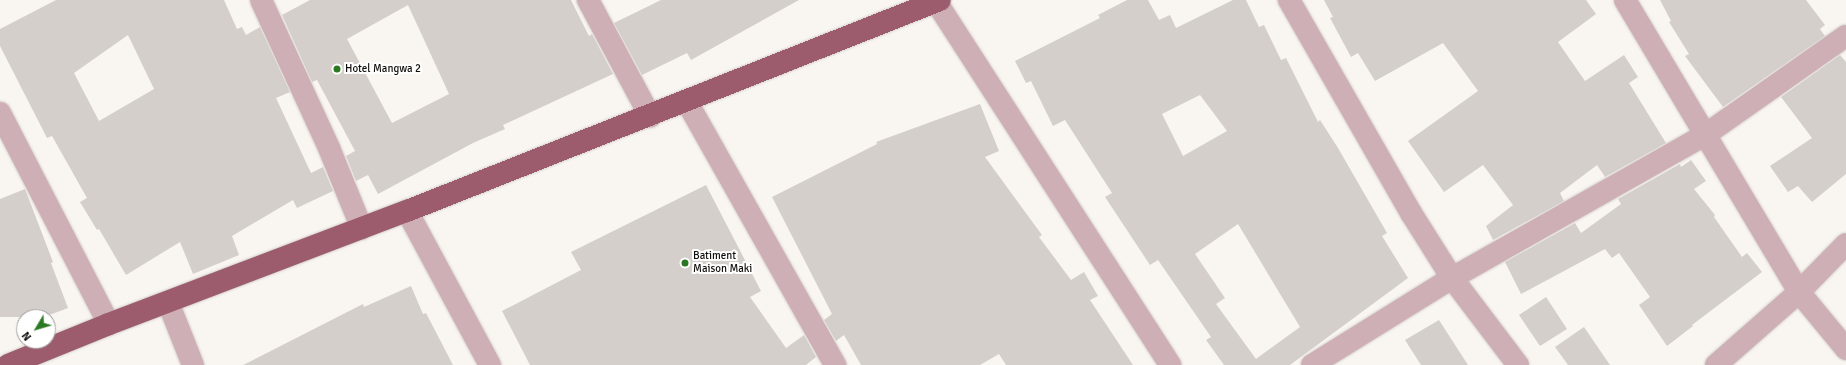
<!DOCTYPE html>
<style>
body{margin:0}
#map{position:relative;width:1846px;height:365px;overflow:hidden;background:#f9f5f0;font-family:Signika,sans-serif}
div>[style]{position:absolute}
.building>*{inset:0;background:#d5cfcb}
.roads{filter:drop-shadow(0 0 1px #d4d0cc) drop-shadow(0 0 1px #d4d0cc)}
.street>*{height:22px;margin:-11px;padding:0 11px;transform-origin:11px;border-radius:11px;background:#cfafb6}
.highway>*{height:22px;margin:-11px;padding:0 11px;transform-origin:11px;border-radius:11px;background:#9c5c6d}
.dots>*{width:11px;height:11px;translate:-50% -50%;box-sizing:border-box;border:2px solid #fff;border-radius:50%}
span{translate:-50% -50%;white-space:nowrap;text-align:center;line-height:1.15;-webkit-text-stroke:4px #fff;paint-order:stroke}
.poi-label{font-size:11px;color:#0f0e0c}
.left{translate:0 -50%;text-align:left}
.north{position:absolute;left:16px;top:309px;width:40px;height:40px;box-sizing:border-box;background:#fff;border:1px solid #9f9f9e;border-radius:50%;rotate:232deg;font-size:11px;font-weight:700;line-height:16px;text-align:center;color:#0f0e0c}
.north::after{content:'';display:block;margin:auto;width:14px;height:18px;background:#2b7922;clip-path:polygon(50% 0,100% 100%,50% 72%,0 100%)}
</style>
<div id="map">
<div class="building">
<div style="clip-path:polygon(evenodd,56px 0,224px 0,237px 29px,242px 27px,246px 35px,260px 27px,290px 92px,276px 98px,311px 173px,323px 167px,333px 191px,297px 208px,293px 200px,232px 236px,239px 255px,193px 274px,180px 242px,126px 275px,99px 229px,97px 230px,80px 202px,87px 198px,52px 136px,47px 138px,0 46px,0 29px,56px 0,128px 35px,154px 89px,99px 121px,74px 73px,128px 35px)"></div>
<div style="clip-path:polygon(evenodd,310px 0,571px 0,589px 36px,592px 34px,613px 74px,503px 125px,505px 129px,473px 143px,378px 194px,368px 175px,356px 181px,346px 156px,355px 151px,317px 80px,312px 82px,282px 15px,310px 0,408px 5px,449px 94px,392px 123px,347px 39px,408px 5px)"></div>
<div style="clip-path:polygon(661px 0,799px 0,691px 60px,687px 53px,642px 75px,614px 23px)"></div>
<div style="clip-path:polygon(evenodd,1127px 0,1148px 0,1159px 20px,1170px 15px,1176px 28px,1233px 0,1246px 0,1259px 27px,1264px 25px,1281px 60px,1286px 58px,1318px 122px,1320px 120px,1338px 148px,1387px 233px,1382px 236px,1408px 278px,1290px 365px,1224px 365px,1206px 340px,1211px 337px,1158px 260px,1150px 265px,1105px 197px,1112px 193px,1065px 120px,1053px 126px,1031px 81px,1026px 83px,1015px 61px,1100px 18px,1098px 15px,1127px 0,1200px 95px,1227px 131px,1183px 156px,1162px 114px,1200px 95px,1127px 0,1238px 224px,1300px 327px,1256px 359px,1216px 304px,1225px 298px,1195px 254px,1238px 224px)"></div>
<div style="clip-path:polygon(1324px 0,1586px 0,1596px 14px,1558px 42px,1585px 81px,1624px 55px,1638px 77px,1629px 83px,1666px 143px,1605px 177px,1597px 165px,1560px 193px,1564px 201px,1493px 240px,1486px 226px,1513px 205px,1483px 165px,1444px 192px,1408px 141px,1478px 91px,1443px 43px,1375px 81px,1358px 53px,1351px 57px,1330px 18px,1333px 17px)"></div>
<div style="clip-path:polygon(1660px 0,1806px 0,1825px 25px,1820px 29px,1825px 36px,1723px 107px,1685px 56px,1689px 54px,1669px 22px,1671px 21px)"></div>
<div style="clip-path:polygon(1840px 55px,1846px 62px,1846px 174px,1812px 202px,1798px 186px,1788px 192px,1770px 166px,1812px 138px,1781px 97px)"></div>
<div style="clip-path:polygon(980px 104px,999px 151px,985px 157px,1042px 235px,1039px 237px,1071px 280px,1084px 272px,1098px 296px,1090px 300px,1133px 365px,1006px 365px,999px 354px,980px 365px,861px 365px,844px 335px,836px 341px,824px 320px,832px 314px,772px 197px,877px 144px,876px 142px)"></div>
<div style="clip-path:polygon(1691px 160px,1706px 181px,1694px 189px,1715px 215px,1714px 217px,1742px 257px,1747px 253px,1762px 272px,1692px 325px,1693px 326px,1667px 346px,1639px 305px,1650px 297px,1619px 253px,1612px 258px,1605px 249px,1521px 294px,1505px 262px,1575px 223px,1581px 233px,1621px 204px,1618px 199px,1680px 164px,1681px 167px)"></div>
<div style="clip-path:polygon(706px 185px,761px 291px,750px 297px,786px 348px,804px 335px,816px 357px,806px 365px,530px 365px,502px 311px,581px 270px,571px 252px)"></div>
<div style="clip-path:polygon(25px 189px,53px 262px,51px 263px,68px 308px,44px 317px,0 317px,0 199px)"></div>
<div style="clip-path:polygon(411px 286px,423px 314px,426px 313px,453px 365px,243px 365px,363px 304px,364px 307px)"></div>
<div style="clip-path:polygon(1546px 297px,1567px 329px,1540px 346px,1519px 315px)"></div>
<div style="clip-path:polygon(1439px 320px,1468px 365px,1421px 365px,1405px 340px)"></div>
<div style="clip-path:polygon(1584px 327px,1610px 365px,1568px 365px,1555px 347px)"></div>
</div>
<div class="roads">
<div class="street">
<div style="left:261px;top:0;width:163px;rotate:65.3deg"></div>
<div style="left:329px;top:148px;width:87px;rotate:67.8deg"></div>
<div style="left:588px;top:0;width:132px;rotate:61.9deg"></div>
<div style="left:935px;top:0;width:434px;rotate:57.2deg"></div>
<div style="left:1289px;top:0;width:245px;rotate:60.2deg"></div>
<div style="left:1411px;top:213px;width:77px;rotate:57.8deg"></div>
<div style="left:1452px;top:278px;width:109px;rotate:52.8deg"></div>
<div style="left:1625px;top:0;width:340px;rotate:59.2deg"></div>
<div style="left:1799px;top:292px;width:74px;rotate:50.5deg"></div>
<div style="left:687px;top:102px;width:302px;rotate:60.6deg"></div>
<div style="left:0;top:113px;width:237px;rotate:62.7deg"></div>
<div style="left:407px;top:211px;width:175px;rotate:61.7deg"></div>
<div style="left:168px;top:302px;width:68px;rotate:68.4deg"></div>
<div style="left:1312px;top:365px;width:165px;rotate:-31.9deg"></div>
<div style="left:1452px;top:278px;width:291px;rotate:-29.5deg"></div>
<div style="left:1705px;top:135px;width:172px;rotate:-35.1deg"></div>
<div style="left:1716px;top:365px;width:111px;rotate:-41.3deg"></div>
<div style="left:1799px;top:292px;width:67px;rotate:-45.6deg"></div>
</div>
<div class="highway">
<div style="left:8px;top:365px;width:109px;rotate:-22.1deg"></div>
<div style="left:109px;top:324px;width:319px;rotate:-20.8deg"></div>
<div style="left:407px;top:211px;width:573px;rotate:-21.6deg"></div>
</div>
</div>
<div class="dots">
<div style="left:337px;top:69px;background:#2b7922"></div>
<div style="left:685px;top:263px;background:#2b7922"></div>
</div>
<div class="poi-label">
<span class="left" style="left:345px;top:69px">Hotel Mangwa 2</span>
<span class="left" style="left:693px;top:263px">Batiment<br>Maison Maki</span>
</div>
<div class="north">N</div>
</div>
